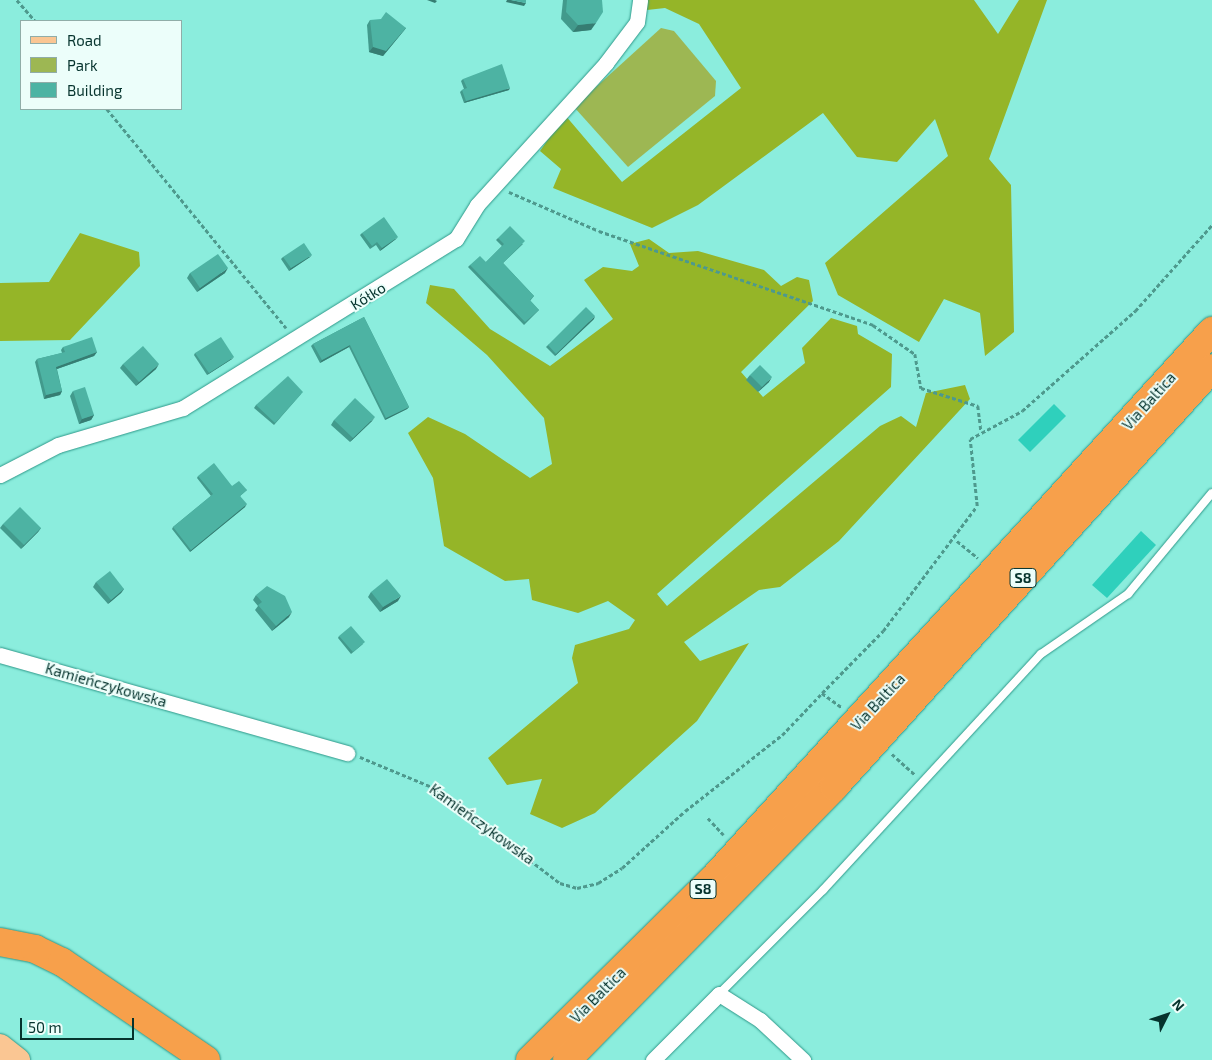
<!DOCTYPE html>
<meta charset="utf-8">
<style>
body{margin:0}
#map{position:relative;width:1212px;height:1060px;overflow:hidden;background:#8beddd;font-family:"Exo 2",sans-serif}
div>[style]{position:absolute}
.green>*{inset:0;background:#9db753}
.forest>*{inset:0;background:#95b528}
.water>*{inset:0;background:#2fd0bc}
.path>*{height:2.5px;margin-top:-1.25px;transform-origin:0;background:repeating-linear-gradient(90deg,#4e998d 0 4px,transparent 0 6.5px)}
.roads{filter:drop-shadow(0 0 1px #2e9889) drop-shadow(0 0 1px #2e9889)}
.lane>*{height:8px;margin:-4px;padding:0 4px;transform-origin:4px;border-radius:4px;background:#fff}
.street>*{height:15px;margin:-7.5px;padding:0 7.5px;transform-origin:7.5px;border-radius:7.5px;background:#fff}
.primary>*{height:24px;margin:-12px;padding:0 12px;transform-origin:12px;border-radius:12px;background:#fac693}
.highway>*{height:28px;margin:-14px;padding:0 14px;transform-origin:14px;border-radius:14px;background:#f7a04b}
.wall>*{inset:0;background:#429a8c}
.shaded-wall>*{inset:0;background:#367d72}
.building>*{inset:0;background:#4db3a3}
span{translate:-50% -50%;white-space:nowrap;text-align:center;line-height:1.15;-webkit-text-stroke:4px #ecfefa;paint-order:stroke}
.shield-label span{padding:1px 4px;background:#ecfefa;border:1px solid;border-radius:4px;-webkit-text-stroke-width:0}
.shield-label{font-size:14px;color:#05332d;font-weight:700}
.street-label{font-size:15px;color:#05332d}
.legend{position:absolute;left:20px;top:20px;width:162px;height:90px;box-sizing:border-box;background:#ecfefa;border:1px solid #90ada8;margin:0;padding:6px 9px;list-style:none;font-size:15px;color:#05332d}
.legend li{display:flex;align-items:center;gap:10px;height:25px}
.legend b{width:25px;border:1px solid #90ada8}
.north{position:absolute;left:1142px;top:990px;width:50px;height:50px;-webkit-text-stroke:4px #ecfefa;paint-order:stroke;rotate:49deg;font-size:14px;font-weight:700;line-height:20px;text-align:center;color:#05332d}
.north::after{content:'';display:block;margin:auto;width:18px;height:22px;background:#05332d;clip-path:polygon(50% 0,100% 100%,50% 72%,0 100%)}
.scale{position:absolute;left:20px;top:1018px;width:114px;height:22px;box-sizing:border-box;border:2px solid #05332d;border-top:0;padding-left:6px;font-size:15px;line-height:18px;white-space:nowrap;color:#05332d;-webkit-text-stroke:4px #ecfefa;paint-order:stroke}
</style>
<div id="map">
<div class="green">
<div style="clip-path:polygon(661px 28px,674px 31px,716px 81px,715px 96px,628px 167px,574px 107px)"></div>
</div>
<div class="forest">
<div style="clip-path:polygon(635px 0,974px 0,998px 34px,1019px 0,1047px 0,989px 159px,1011px 185px,1014px 332px,985px 356px,980px 313px,944px 299px,919px 342px,838px 295px,825px 263px,948px 156px,935px 119px,897px 162px,857px 157px,823px 113px,698px 205px,652px 228px,553px 188px,561px 169px,540px 151px,565px 115px,622px 182px,741px 88px,699px 24px,665px 8px,638px 11px)"></div>
<div style="clip-path:polygon(80px 233px,139px 252px,140px 266px,70px 340px,0 341px,0 283px,49px 282px)"></div>
<div style="clip-path:polygon(649px 239px,669px 253px,698px 251px,764px 270px,781px 286px,797px 277px,809px 280px,813px 301px,741px 372px,763px 397px,805px 363px,802px 348px,831px 318px,857px 326px,858px 334px,892px 354px,891px 387px,657px 594px,667px 606px,880px 426px,901px 416px,916px 427px,926px 393px,965px 385px,970px 399px,839px 541px,780px 587px,759px 590px,684px 642px,700px 661px,749px 643px,697px 721px,595px 813px,562px 828px,530px 814px,542px 779px,507px 785px,488px 758px,578px 683px,572px 658px,575px 645px,629px 629px,635px 620px,608px 601px,578px 613px,532px 600px,529px 579px,505px 581px,444px 546px,433px 478px,408px 433px,428px 417px,465px 434px,530px 478px,552px 464px,544px 418px,487px 355px,426px 303px,430px 285px,454px 289px,490px 329px,550px 366px,613px 319px,584px 280px,603px 267px,632px 271px,639px 266px,630px 244px)"></div>
</div>
<div class="water">
<div style="clip-path:polygon(1054px 404px,1066px 416px,1030px 452px,1018px 440px)"></div>
<div style="clip-path:polygon(1141px 531px,1156px 545px,1107px 598px,1092px 585px)"></div>
</div>
<div class="path">
<div style="left:17px;top:0;width:28px;rotate:49deg"></div>
<div style="left:107px;top:109px;width:283px;rotate:50.7deg"></div>
<div style="left:509px;top:192px;width:98px;rotate:23.4deg"></div>
<div style="left:599px;top:231px;width:290px;rotate:18.9deg"></div>
<div style="left:873px;top:325px;width:51px;rotate:34.6deg"></div>
<div style="left:915px;top:354px;width:35px;rotate:80deg"></div>
<div style="left:921px;top:388px;width:60px;rotate:17.5deg"></div>
<div style="left:978px;top:406px;width:24px;rotate:83deg"></div>
<div style="left:957px;top:541px;width:27px;rotate:39deg"></div>
<div style="left:822px;top:693px;width:87px;rotate:-45.5deg"></div>
<div style="left:883px;top:631px;width:156px;rotate:-53.1deg"></div>
<div style="left:977px;top:506px;width:67px;rotate:-96deg"></div>
<div style="left:970px;top:439px;width:59px;rotate:-28.3deg"></div>
<div style="left:1022px;top:411px;width:151px;rotate:-41.5deg"></div>
<div style="left:1135px;top:311px;width:115px;rotate:-48.2deg"></div>
<div style="left:892px;top:754px;width:31px;rotate:42deg"></div>
<div style="left:360px;top:757px;width:83px;rotate:22.6deg"></div>
<div style="left:437px;top:789px;width:155px;rotate:37.4deg"></div>
<div style="left:560px;top:883px;width:18px;rotate:16deg"></div>
<div style="left:577px;top:888px;width:22px;rotate:-13deg"></div>
<div style="left:598px;top:883px;width:28px;rotate:-32deg"></div>
<div style="left:622px;top:868px;width:85px;rotate:-42.1deg"></div>
<div style="left:685px;top:811px;width:123px;rotate:-38.1deg"></div>
<div style="left:782px;top:735px;width:58px;rotate:-46.4deg"></div>
<div style="left:822px;top:693px;width:24px;rotate:36deg"></div>
<div style="left:708px;top:818px;width:23px;rotate:47deg"></div>
</div>
<div class="roads">
<div class="lane">
<div style="left:719px;top:994px;width:147px;rotate:-45deg"></div>
<div style="left:823px;top:890px;width:321px;rotate:-47.3deg"></div>
<div style="left:1041px;top:654px;width:106px;rotate:-34.6deg"></div>
<div style="left:1128px;top:594px;width:131px;rotate:-50.3deg"></div>
</div>
<div class="street">
<div style="left:0;top:475px;width:65px;rotate:-27.3deg"></div>
<div style="left:58px;top:445px;width:130px;rotate:-16.5deg"></div>
<div style="left:183px;top:408px;width:321px;rotate:-31.8deg"></div>
<div style="left:456px;top:239px;width:40px;rotate:-58deg"></div>
<div style="left:477px;top:205px;width:192px;rotate:-47.7deg"></div>
<div style="left:606px;top:63px;width:51px;rotate:-52.9deg"></div>
<div style="left:637px;top:22px;width:22px;rotate:-82deg"></div>
<div style="left:0;top:655px;width:361px;rotate:15.8deg"></div>
<div style="left:653px;top:1060px;width:93px;rotate:-45deg"></div>
<div style="left:719px;top:994px;width:49px;rotate:32.4deg"></div>
<div style="left:760px;top:1020px;width:59px;rotate:42.9deg"></div>
</div>
<div class="primary">
<div style="left:0;top:1046px;width:23px;rotate:38deg"></div>
</div>
<div class="highway">
<div style="left:0;top:942px;width:36px;rotate:11deg"></div>
<div style="left:35px;top:949px;width:30px;rotate:26deg"></div>
<div style="left:62px;top:962px;width:174px;rotate:34.2deg"></div>
<div style="left:530px;top:1060px;width:259px;rotate:-44.7deg"></div>
<div style="left:714px;top:878px;width:740px;rotate:-47.68deg"></div>
<div style="left:567px;top:1060px;width:382px;rotate:-45.6deg"></div>
<div style="left:834px;top:787px;width:564px;rotate:-47.94deg"></div>
</div>
</div>
<div class="wall">
<div style="clip-path:polygon(563px 0,602px 0,591px 30px,573px 32px,561px 19px)"></div>
<div style="clip-path:polygon(370px 20px,406px 28px,383px 56px,369px 52px,367px 25px)"></div>
<div style="clip-path:polygon(463px 79px,509px 90px,464px 103px,460px 92px,462px 90px,464px 89px,461px 81px)"></div>
<div style="clip-path:polygon(362px 233px,396px 239px,380px 251px,376px 245px,370px 249px,360px 235px)"></div>
<div style="clip-path:polygon(498px 238px,523px 244px,503px 263px,534px 296px,530px 301px,539px 310px,524px 325px,468px 267px,470px 265px,486px 262px,502px 246px,496px 240px)"></div>
<div style="clip-path:polygon(283px 257px,310px 257px,289px 271px,281px 259px)"></div>
<div style="clip-path:polygon(190px 273px,225px 273px,197px 292px,187px 278px)"></div>
<div style="clip-path:polygon(364px 317px,409px 407px,407px 409px,385px 420px,349px 347px,320px 363px,311px 346px,313px 344px)"></div>
<div style="clip-path:polygon(594px 319px,555px 356px,546px 347px,548px 345px)"></div>
<div style="clip-path:polygon(63px 347px,97px 352px,94px 356px,57px 369px,62px 391px,60px 395px,44px 399px,35px 362px,37px 359px,62px 353px,61px 350px)"></div>
<div style="clip-path:polygon(195px 353px,232px 359px,207px 375px,194px 355px)"></div>
<div style="clip-path:polygon(123px 364px,156px 369px,136px 386px,120px 368px)"></div>
<div style="clip-path:polygon(750px 375px,769px 382px,758px 392px,746px 380px)"></div>
<div style="clip-path:polygon(73px 391px,94px 415px,91px 420px,79px 424px,70px 396px)"></div>
<div style="clip-path:polygon(301px 394px,274px 425px,254px 408px,256px 405px)"></div>
<div style="clip-path:polygon(334px 420px,372px 421px,350px 442px,331px 425px)"></div>
<div style="clip-path:polygon(198px 476px,232px 486px,247px 490px,240px 496px,245px 507px,190px 552px,172px 529px,173px 527px,211px 496px,197px 478px)"></div>
<div style="clip-path:polygon(3px 524px,41px 528px,38px 532px,21px 549px,0 528px)"></div>
<div style="clip-path:polygon(96px 582px,124px 589px,121px 593px,108px 604px,93px 587px)"></div>
<div style="clip-path:polygon(371px 592px,398px 601px,380px 612px,368px 597px)"></div>
<div style="clip-path:polygon(256px 595px,289px 617px,272px 631px,255px 610px,258px 606px,253px 600px)"></div>
<div style="clip-path:polygon(339px 636px,363px 644px,351px 654px,338px 638px)"></div>
</div>
<div class="shaded-wall">
<div style="clip-path:polygon(427px 0,435px 0,437px 1px,435px 3px)"></div>
<div style="clip-path:polygon(507px 0,511px 0,526px 3px,524px 6px,506px 2px)"></div>
<div style="clip-path:polygon(596px 23px,591px 30px,573px 32px,578px 25px)"></div>
<div style="clip-path:polygon(406px 28px,383px 56px,369px 52px,373px 47px)"></div>
<div style="clip-path:polygon(510px 88px,509px 90px,464px 103px,466px 101px)"></div>
<div style="clip-path:polygon(398px 237px,396px 239px,380px 251px,382px 248px)"></div>
<div style="clip-path:polygon(312px 255px,310px 257px,289px 271px,291px 268px)"></div>
<div style="clip-path:polygon(228px 268px,225px 273px,197px 292px,200px 288px)"></div>
<div style="clip-path:polygon(595px 316px,594px 319px,555px 356px,556px 354px)"></div>
<div style="clip-path:polygon(350px 345px,349px 347px,320px 363px,322px 360px)"></div>
<div style="clip-path:polygon(97px 352px,94px 356px,54px 370px,56px 367px)"></div>
<div style="clip-path:polygon(234px 357px,232px 359px,207px 375px,209px 373px)"></div>
<div style="clip-path:polygon(159px 364px,156px 369px,136px 386px,139px 382px)"></div>
<div style="clip-path:polygon(772px 377px,769px 382px,758px 392px,762px 387px)"></div>
<div style="clip-path:polygon(62px 391px,60px 395px,44px 399px,46px 395px)"></div>
<div style="clip-path:polygon(409px 407px,407px 409px,385px 420px,386px 418px)"></div>
<div style="clip-path:polygon(94px 415px,91px 420px,79px 424px,82px 419px)"></div>
<div style="clip-path:polygon(375px 417px,372px 421px,350px 442px,353px 438px)"></div>
<div style="clip-path:polygon(247px 504px,245px 507px,190px 552px,191px 550px)"></div>
<div style="clip-path:polygon(41px 528px,38px 532px,21px 549px,24px 545px)"></div>
<div style="clip-path:polygon(124px 589px,121px 593px,108px 604px,111px 600px)"></div>
<div style="clip-path:polygon(401px 596px,398px 601px,380px 612px,383px 607px)"></div>
<div style="clip-path:polygon(292px 612px,289px 617px,272px 631px,276px 626px)"></div>
</div>
<div class="building">
<div style="clip-path:polygon(511px 0,526px 0,526px 3px)"></div>
<div style="clip-path:polygon(567px 0,602px 0,603px 12px,596px 23px,578px 25px,566px 12px)"></div>
<div style="clip-path:polygon(386px 12px,406px 28px,386px 51px,373px 47px,370px 20px,381px 19px)"></div>
<div style="clip-path:polygon(502px 64px,510px 88px,466px 101px,462px 90px,467px 88px,463px 79px)"></div>
<div style="clip-path:polygon(384px 217px,398px 237px,382px 248px,377px 242px,372px 246px,362px 233px)"></div>
<div style="clip-path:polygon(510px 226px,525px 241px,503px 263px,534px 296px,530px 300px,539px 310px,525px 322px,470px 265px,480px 256px,486px 262px,504px 244px,498px 238px)"></div>
<div style="clip-path:polygon(304px 243px,312px 255px,291px 268px,283px 257px)"></div>
<div style="clip-path:polygon(218px 254px,228px 268px,200px 288px,190px 273px)"></div>
<div style="clip-path:polygon(586px 307px,595px 316px,556px 354px,548px 345px)"></div>
<div style="clip-path:polygon(364px 317px,409px 407px,386px 418px,350px 345px,322px 360px,313px 344px)"></div>
<div style="clip-path:polygon(92px 337px,97px 352px,56px 367px,62px 391px,46px 395px,37px 359px,65px 352px,63px 347px)"></div>
<div style="clip-path:polygon(221px 337px,234px 357px,209px 373px,195px 353px)"></div>
<div style="clip-path:polygon(143px 346px,159px 364px,139px 382px,123px 364px)"></div>
<div style="clip-path:polygon(760px 365px,772px 377px,762px 387px,750px 375px)"></div>
<div style="clip-path:polygon(288px 376px,303px 392px,275px 423px,256px 405px)"></div>
<div style="clip-path:polygon(85px 387px,94px 415px,82px 419px,73px 391px)"></div>
<div style="clip-path:polygon(355px 398px,375px 417px,353px 438px,334px 420px)"></div>
<div style="clip-path:polygon(214px 463px,232px 486px,239px 481px,247px 490px,240px 496px,247px 504px,191px 550px,173px 527px,213px 494px,198px 476px)"></div>
<div style="clip-path:polygon(20px 507px,41px 528px,24px 545px,3px 524px)"></div>
<div style="clip-path:polygon(110px 571px,124px 589px,111px 600px,96px 582px)"></div>
<div style="clip-path:polygon(387px 579px,401px 596px,383px 607px,371px 592px)"></div>
<div style="clip-path:polygon(267px 586px,285px 596px,292px 612px,276px 626px,258px 605px,262px 602px,256px 595px)"></div>
<div style="clip-path:polygon(351px 626px,365px 642px,353px 652px,339px 636px)"></div>
</div>
<div class="shield-label">
<span style="left:1023px;top:578px">S8</span>
<span style="left:703px;top:889px">S8</span>
</div>
<div class="street-label">
<span style="left:368px;top:296px;rotate:-32deg">Kółko</span>
<span style="left:1149px;top:401px;rotate:-48deg">Via Baltica</span>
<span style="left:106px;top:685px;rotate:16deg">Kamieńczykowska</span>
<span style="left:878px;top:702px;rotate:-47deg">Via Baltica</span>
<span style="left:482px;top:824px;rotate:36deg">Kamieńczykowska</span>
<span style="left:598px;top:995px;rotate:-45deg">Via Baltica</span>
</div>
<ul class="legend">
<li><b style="height:6px;background:#fac693"></b>Road</li>
<li><b style="height:14px;background:#9db753"></b>Park</li>
<li><b style="height:14px;background:#4db3a3"></b>Building</li>
</ul>
<div class="north">N</div>
<div class="scale">50 m</div>
</div>
